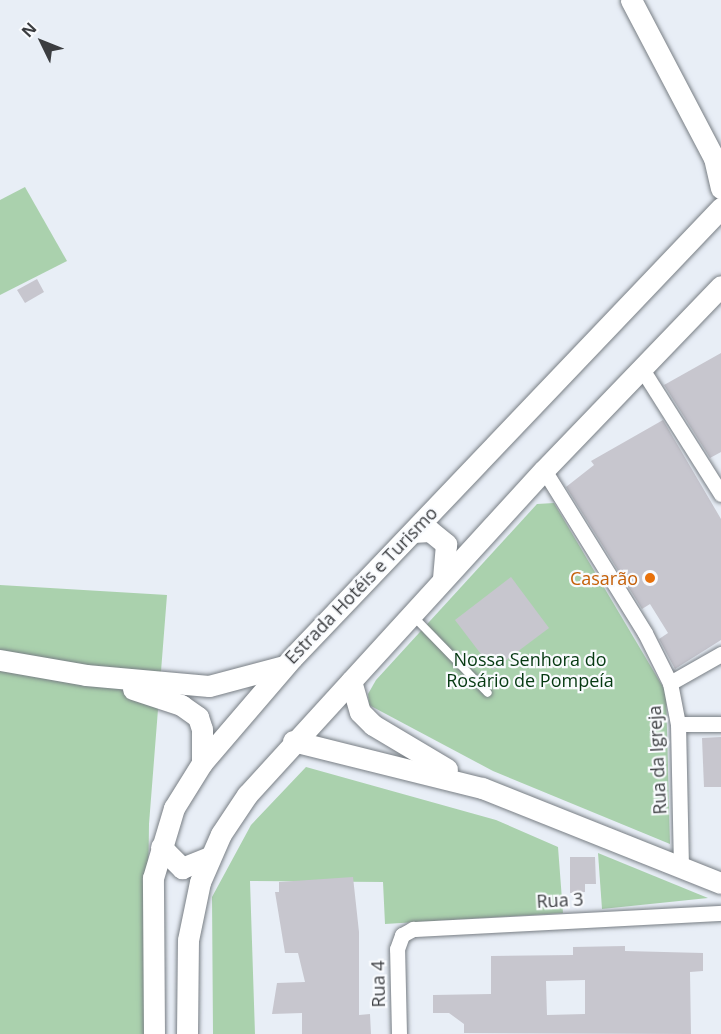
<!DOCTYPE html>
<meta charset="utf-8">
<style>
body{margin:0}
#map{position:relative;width:721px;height:1034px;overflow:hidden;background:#e8eef6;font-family:"Open Sans",sans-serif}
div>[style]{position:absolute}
.green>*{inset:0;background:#aad1ad}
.building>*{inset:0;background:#c7c6ce}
.roads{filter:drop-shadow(0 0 2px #787e84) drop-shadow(0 0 2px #787e84)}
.lane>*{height:8px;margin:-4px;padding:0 4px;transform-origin:4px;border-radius:4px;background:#fff}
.street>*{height:15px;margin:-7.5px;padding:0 7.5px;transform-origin:7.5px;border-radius:7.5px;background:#fff}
.secondary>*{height:21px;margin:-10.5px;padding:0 10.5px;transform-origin:10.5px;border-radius:10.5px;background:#fff}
.dots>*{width:16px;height:16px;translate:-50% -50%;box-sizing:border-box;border:3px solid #f9fbfe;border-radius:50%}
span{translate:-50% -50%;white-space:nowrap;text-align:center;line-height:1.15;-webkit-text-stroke:4.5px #f9fbfe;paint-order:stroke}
.food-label{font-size:18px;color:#c56008}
.right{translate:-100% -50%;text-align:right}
.street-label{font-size:18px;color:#3b3d40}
.park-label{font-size:18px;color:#053911}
.north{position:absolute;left:12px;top:12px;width:60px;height:60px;-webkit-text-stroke:4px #f9fbfe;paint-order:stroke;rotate:313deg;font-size:16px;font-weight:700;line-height:24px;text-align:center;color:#3b3d40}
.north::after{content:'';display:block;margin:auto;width:21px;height:27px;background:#3b3d40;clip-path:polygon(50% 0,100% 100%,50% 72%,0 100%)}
</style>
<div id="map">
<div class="green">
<div style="clip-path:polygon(25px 187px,67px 261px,0 295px,0 200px)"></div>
<div style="clip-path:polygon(554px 503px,666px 692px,670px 844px,493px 771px,369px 705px,368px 694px,376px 680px,537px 504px)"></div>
<div style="clip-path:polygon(0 585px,167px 595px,149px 824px,146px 1034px,0 1034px)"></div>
<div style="clip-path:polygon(306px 767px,496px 820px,558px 847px,563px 913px,385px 924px,383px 882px,250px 881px,255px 1034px,213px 1034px,212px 897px,251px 825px)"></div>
<div style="clip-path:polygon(598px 853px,708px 898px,602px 909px)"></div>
</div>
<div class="building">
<div style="clip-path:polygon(37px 279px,44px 292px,25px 303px,17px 290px)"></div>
<div style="clip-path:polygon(721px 353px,721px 452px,710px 458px,664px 385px)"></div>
<div style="clip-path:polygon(663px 420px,721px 519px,721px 640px,675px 669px,659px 639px,668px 633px,650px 604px,642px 609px,566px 487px,594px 465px,591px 461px)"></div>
<div style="clip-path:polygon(511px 577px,549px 628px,493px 670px,455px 620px)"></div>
<div style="clip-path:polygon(721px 737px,721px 787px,704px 787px,702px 738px)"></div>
<div style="clip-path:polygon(570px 857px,595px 857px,596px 884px,585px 884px,585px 892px,570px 893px)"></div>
<div style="clip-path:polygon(353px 877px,359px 932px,359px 1015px,370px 1014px,371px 1034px,302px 1034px,302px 1013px,272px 1014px,277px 983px,305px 982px,298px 953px,285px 953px,275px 892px,279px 892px,279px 882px)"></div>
<div style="clip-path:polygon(evenodd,625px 946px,625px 951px,703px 953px,703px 971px,690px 972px,691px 1034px,464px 1033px,464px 1024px,449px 1013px,433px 1013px,433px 995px,491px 994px,491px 956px,573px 955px,573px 947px,625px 946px,585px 980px,585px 1014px,547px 1015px,546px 981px,585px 980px)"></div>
</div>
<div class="roads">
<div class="lane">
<div style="left:413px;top:616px;width:107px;rotate:45.8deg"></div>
</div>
<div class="street">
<div style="left:642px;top:369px;width:148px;rotate:57.7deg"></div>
<div style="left:544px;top:470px;width:192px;rotate:58.2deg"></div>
<div style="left:645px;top:633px;width:56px;rotate:63.4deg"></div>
<div style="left:670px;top:683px;width:42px;rotate:79deg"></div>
<div style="left:678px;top:724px;width:142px;rotate:88.8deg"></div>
<div style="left:670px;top:683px;width:59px;rotate:-29.6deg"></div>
<div style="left:678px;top:724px;width:43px"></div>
<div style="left:399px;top:1034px;width:85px;rotate:-91.3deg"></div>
<div style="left:397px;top:949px;width:15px;rotate:-70deg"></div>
<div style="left:402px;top:935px;width:13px;rotate:-29deg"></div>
<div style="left:413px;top:929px;width:308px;rotate:-3deg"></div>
</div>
<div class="secondary">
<div style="left:631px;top:0;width:178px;rotate:62.3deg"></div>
<div style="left:714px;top:158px;width:31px;rotate:77deg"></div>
<div style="left:413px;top:532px;width:17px;rotate:-3deg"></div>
<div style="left:430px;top:531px;width:21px;rotate:39deg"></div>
<div style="left:446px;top:544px;width:35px;rotate:95deg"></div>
<div style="left:0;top:660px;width:87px;rotate:9.9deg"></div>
<div style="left:86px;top:675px;width:123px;rotate:5.1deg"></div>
<div style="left:209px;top:686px;width:78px;rotate:-14.9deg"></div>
<div style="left:351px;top:681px;width:32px;rotate:74deg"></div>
<div style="left:360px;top:712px;width:18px;rotate:45deg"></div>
<div style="left:373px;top:725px;width:86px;rotate:30.7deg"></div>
<div style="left:133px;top:689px;width:51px;rotate:18.4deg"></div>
<div style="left:181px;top:705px;width:21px;rotate:35deg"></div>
<div style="left:198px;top:717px;width:13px;rotate:72deg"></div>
<div style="left:202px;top:729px;width:34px;rotate:90deg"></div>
<div style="left:293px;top:741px;width:195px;rotate:14deg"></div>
<div style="left:482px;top:788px;width:257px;rotate:21.7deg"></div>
<div style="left:161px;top:847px;width:30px;rotate:45deg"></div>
<div style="left:182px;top:868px;width:29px;rotate:-22deg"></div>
<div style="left:154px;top:1034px;width:156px;rotate:-90.4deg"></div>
<div style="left:153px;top:878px;width:73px;rotate:-73.3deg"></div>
<div style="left:174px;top:808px;width:53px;rotate:-58.1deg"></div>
<div style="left:202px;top:763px;width:138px;rotate:-49.4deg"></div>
<div style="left:292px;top:658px;width:622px;rotate:-46.37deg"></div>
<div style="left:187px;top:1034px;width:94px;rotate:-89.4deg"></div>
<div style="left:188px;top:940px;width:59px;rotate:-78.3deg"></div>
<div style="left:200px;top:882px;width:52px;rotate:-66.4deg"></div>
<div style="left:221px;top:834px;width:47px;rotate:-56.3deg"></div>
<div style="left:247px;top:795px;width:440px;rotate:-47.6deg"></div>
<div style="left:544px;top:470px;width:255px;rotate:-46.1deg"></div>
</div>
</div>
<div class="dots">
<div style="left:650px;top:578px;background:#e8710a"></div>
</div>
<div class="food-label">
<span class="right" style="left:638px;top:578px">Casarão</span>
</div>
<div class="street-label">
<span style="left:361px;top:585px;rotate:-46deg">Estrada Hotéis e Turismo</span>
<span style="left:657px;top:760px;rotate:-93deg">Rua da Igreja</span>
<span style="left:560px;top:900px;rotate:-3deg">Rua 3</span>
<span style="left:378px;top:984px;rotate:-91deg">Rua 4</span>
</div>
<div class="park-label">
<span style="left:530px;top:670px">Nossa Senhora do<br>Rosário de Pompeía</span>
</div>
<div class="north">N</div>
</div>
